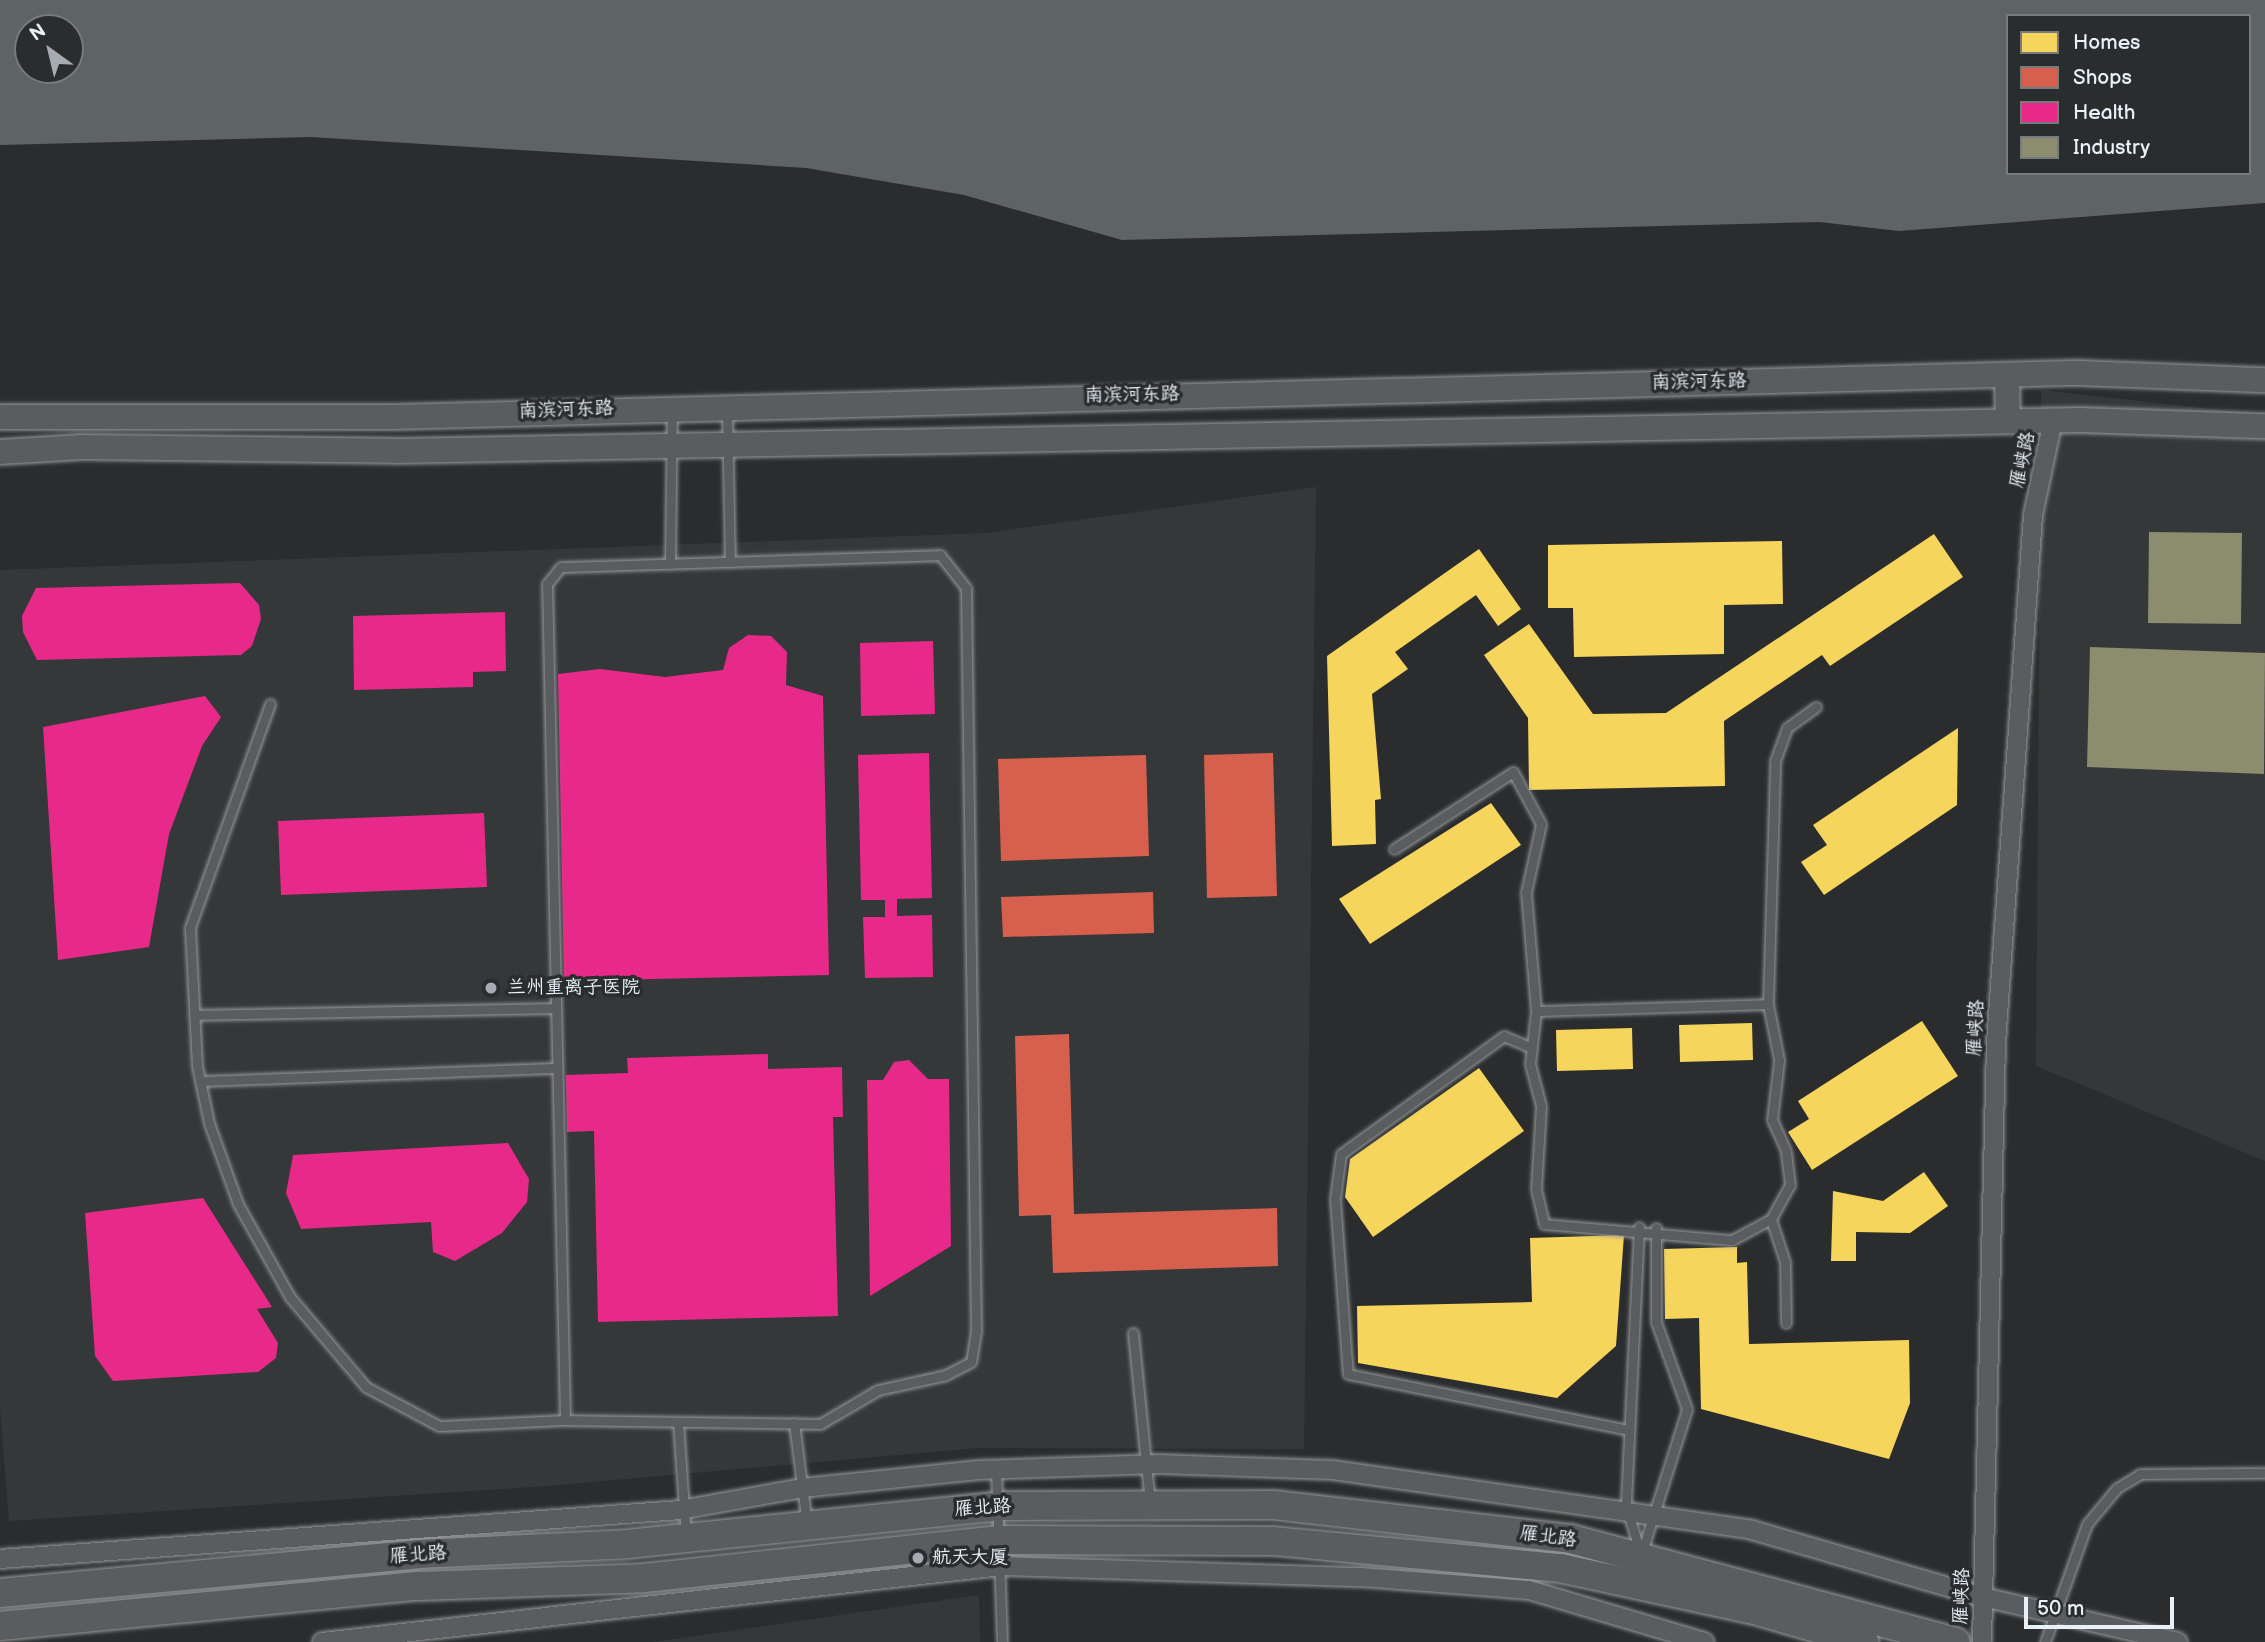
<!DOCTYPE html>
<meta charset="utf-8">
<style>
body{margin:0}
#map{position:relative;width:2265px;height:1642px;overflow:hidden;background:#2b2c2d;font-family:"Balsamiq Sans","LXGW WenKai TC",sans-serif}
div>[style]{position:absolute}
.built>*{inset:0;background:#353839}
.water>*{inset:0;background:#5e6365}
.homes>*{inset:0;background:#f6d55c}
.shops>*{inset:0;background:#d6604d}
.health>*{inset:0;background:#e7298a}
.industry>*{inset:0;background:#8c8c6e}
.roads{filter:drop-shadow(0 0 2px #96989a) drop-shadow(0 0 2px #96989a)}
.lane>*{height:9px;margin:-4.5px;padding:0 4.5px;transform-origin:4.5px;border-radius:4.5px;background:#5a5d60}
.street>*{height:18px;margin:-9px;padding:0 9px;transform-origin:9px;border-radius:9px;background:#5a5d60}
.secondary>*{height:24px;margin:-12px;padding:0 12px;transform-origin:12px;border-radius:12px;background:#5a5d60}
.primary>*{height:28px;margin:-14px;padding:0 14px;transform-origin:14px;border-radius:14px;background:#5a5d60}
.dots>*{width:19px;height:19px;translate:-50% -50%;box-sizing:border-box;border:4px solid #2a2d2e;border-radius:50%}
span{translate:-50% -50%;white-space:nowrap;text-align:center;line-height:1.15;-webkit-text-stroke:7px #2a2d2e;paint-order:stroke}
.street-label{font-size:19px;color:#e8f1f8}
.poi-label{font-size:19px;color:#e8f1f8}
.left{translate:0 -50%;text-align:left}
.legend{position:absolute;left:2006px;top:14px;width:245px;height:161px;box-sizing:border-box;background:#2a2d2e;border:2px solid #767b7f;margin:0;padding:9px 12px;list-style:none;font-size:21px;color:#e8f1f8}
.legend li{display:flex;align-items:center;gap:14px;height:35px}
.legend b{width:35px;border:2px solid #767b7f}
.north{position:absolute;left:14px;top:14px;width:70px;height:70px;box-sizing:border-box;background:#2a2d2e;border:2px solid #767b7f;border-radius:50%;rotate:326deg;font-size:19px;font-weight:700;line-height:28px;text-align:center;color:#e8f1f8}
.north::after{content:'';display:block;margin:auto;width:24px;height:32px;background:#a6acb1;clip-path:polygon(50% 0,100% 100%,50% 72%,0 100%)}
.scale{position:absolute;left:2024px;top:1597px;width:150px;height:32px;box-sizing:border-box;border:4px solid #e8f1f8;border-top:0;padding-left:9px;font-size:21px;line-height:24px;white-space:nowrap;color:#e8f1f8;-webkit-text-stroke:5px #2a2d2e;paint-order:stroke}
</style>
<div id="map">
<div class="built">
<div style="clip-path:polygon(2041px 390px,2265px 415px,2265px 1161px,2036px 1066px)"></div>
<div style="clip-path:polygon(1316px 487px,1304px 1449px,978px 1448px,547px 1486px,9px 1521px,0 1407px,0 570px,986px 533px)"></div>
<div style="clip-path:polygon(979px 1595px,980px 1642px,653px 1642px)"></div>
</div>
<div class="water">
<div style="clip-path:polygon(evenodd,0 0,2265px 0,2265px 203px,1899px 231px,1819px 222px,1122px 240px,964px 195px,806px 168px,311px 137px,0 145px,0 0,2008px 16px,2249px 16px,2249px 173px,2008px 173px,2008px 16px,0 0,28px 28px,70px 28px,70px 70px,28px 70px,28px 28px)"></div>
</div>
<div class="homes">
<div style="clip-path:polygon(1934px 534px,1963px 577px,1830px 666px,1822px 655px,1724px 721px,1725px 786px,1529px 790px,1528px 718px,1484px 655px,1529px 624px,1593px 714px,1666px 713px)"></div>
<div style="clip-path:polygon(1782px 541px,1783px 604px,1724px 605px,1724px 654px,1574px 657px,1573px 608px,1548px 608px,1548px 545px)"></div>
<div style="clip-path:polygon(1479px 549px,1521px 609px,1498px 626px,1476px 595px,1395px 652px,1408px 669px,1372px 694px,1381px 799px,1375px 800px,1376px 844px,1332px 846px,1327px 656px)"></div>
<div style="clip-path:polygon(1958px 728px,1957px 805px,1824px 895px,1801px 862px,1827px 845px,1813px 825px)"></div>
<div style="clip-path:polygon(1491px 803px,1521px 845px,1370px 944px,1339px 899px)"></div>
<div style="clip-path:polygon(1922px 1021px,1958px 1076px,1812px 1170px,1788px 1132px,1809px 1119px,1798px 1101px)"></div>
<div style="clip-path:polygon(1752px 1023px,1753px 1060px,1680px 1062px,1679px 1025px)"></div>
<div style="clip-path:polygon(1632px 1028px,1633px 1069px,1557px 1071px,1556px 1030px)"></div>
<div style="clip-path:polygon(1479px 1068px,1524px 1131px,1373px 1237px,1345px 1197px,1350px 1159px)"></div>
<div style="clip-path:polygon(1924px 1172px,1948px 1206px,1910px 1233px,1856px 1232px,1856px 1261px,1831px 1261px,1833px 1191px,1883px 1201px)"></div>
<div style="clip-path:polygon(1624px 1235px,1616px 1346px,1557px 1398px,1358px 1363px,1357px 1306px,1532px 1302px,1530px 1238px)"></div>
<div style="clip-path:polygon(1737px 1247px,1737px 1263px,1747px 1262px,1749px 1344px,1909px 1340px,1910px 1403px,1889px 1459px,1701px 1409px,1699px 1318px,1665px 1319px,1664px 1249px)"></div>
</div>
<div class="shops">
<div style="clip-path:polygon(1273px 753px,1277px 896px,1207px 898px,1204px 755px)"></div>
<div style="clip-path:polygon(1146px 755px,1149px 856px,1001px 861px,998px 759px)"></div>
<div style="clip-path:polygon(1153px 892px,1154px 933px,1003px 937px,1001px 897px)"></div>
<div style="clip-path:polygon(1069px 1034px,1074px 1214px,1277px 1208px,1278px 1266px,1053px 1273px,1051px 1215px,1019px 1216px,1015px 1036px)"></div>
</div>
<div class="health">
<div style="clip-path:polygon(240px 583px,259px 605px,261px 619px,252px 646px,241px 655px,37px 660px,23px 632px,22px 616px,36px 588px)"></div>
<div style="clip-path:polygon(505px 612px,506px 671px,473px 672px,473px 687px,354px 690px,353px 616px)"></div>
<div style="clip-path:polygon(748px 635px,771px 636px,787px 652px,786px 685px,823px 696px,829px 975px,564px 981px,558px 674px,600px 669px,665px 677px,723px 670px,729px 648px)"></div>
<div style="clip-path:polygon(933px 641px,935px 714px,861px 716px,860px 643px)"></div>
<div style="clip-path:polygon(205px 696px,221px 717px,202px 746px,169px 834px,149px 947px,58px 960px,43px 727px)"></div>
<div style="clip-path:polygon(929px 753px,932px 898px,897px 899px,897px 916px,932px 915px,933px 977px,865px 978px,863px 917px,885px 917px,885px 900px,861px 900px,858px 755px)"></div>
<div style="clip-path:polygon(484px 813px,487px 887px,281px 895px,278px 821px)"></div>
<div style="clip-path:polygon(768px 1054px,768px 1069px,842px 1067px,843px 1117px,833px 1117px,838px 1316px,598px 1322px,594px 1131px,567px 1132px,566px 1075px,628px 1073px,627px 1058px)"></div>
<div style="clip-path:polygon(894px 1062px,909px 1060px,928px 1079px,949px 1079px,951px 1246px,870px 1296px,867px 1080px,883px 1080px)"></div>
<div style="clip-path:polygon(508px 1143px,529px 1179px,527px 1202px,502px 1233px,455px 1261px,433px 1252px,431px 1222px,301px 1229px,286px 1193px,293px 1155px)"></div>
<div style="clip-path:polygon(203px 1198px,272px 1307px,257px 1309px,278px 1343px,276px 1358px,258px 1372px,113px 1381px,95px 1356px,85px 1213px)"></div>
</div>
<div class="industry">
<div style="clip-path:polygon(2149px 532px,2242px 533px,2241px 624px,2148px 623px)"></div>
<div style="clip-path:polygon(2090px 647px,2265px 653px,2264px 774px,2087px 767px)"></div>
</div>
<div class="roads">
<div class="lane">
<div style="left:727px;top:410px;width:152px;rotate:88.9deg"></div>
<div style="left:940px;top:555px;width:42px;rotate:51.8deg"></div>
<div style="left:966px;top:588px;width:743px;rotate:89.23deg"></div>
<div style="left:976px;top:1331px;width:31px;rotate:99deg"></div>
<div style="left:971px;top:1362px;width:28px;rotate:153deg"></div>
<div style="left:946px;top:1375px;width:70px;rotate:167.6deg"></div>
<div style="left:878px;top:1390px;width:67px;rotate:149.6deg"></div>
<div style="left:820px;top:1424px;width:255px;rotate:-179.1deg"></div>
<div style="left:565px;top:1420px;width:836px;rotate:-91.23deg"></div>
<div style="left:547px;top:584px;width:22px;rotate:-51deg"></div>
<div style="left:561px;top:567px;width:379px;rotate:-1.8deg"></div>
<div style="left:670px;top:564px;width:153px;rotate:-89.3deg"></div>
<div style="left:270px;top:704px;width:238px;rotate:109.7deg"></div>
<div style="left:190px;top:928px;width:138px;rotate:87.1deg"></div>
<div style="left:197px;top:1066px;width:58px;rotate:78.1deg"></div>
<div style="left:209px;top:1123px;width:86px;rotate:70.3deg"></div>
<div style="left:238px;top:1204px;width:107px;rotate:60.8deg"></div>
<div style="left:290px;top:1297px;width:118px;rotate:49.8deg"></div>
<div style="left:366px;top:1387px;width:83px;rotate:28.1deg"></div>
<div style="left:439px;top:1426px;width:126px;rotate:-2.7deg"></div>
<div style="left:1394px;top:849px;width:142px;rotate:-32.9deg"></div>
<div style="left:1513px;top:772px;width:59px;rotate:61.7deg"></div>
<div style="left:1541px;top:824px;width:70px;rotate:102.4deg"></div>
<div style="left:1526px;top:892px;width:119px;rotate:85.2deg"></div>
<div style="left:1536px;top:1011px;width:53px;rotate:96.5deg"></div>
<div style="left:1530px;top:1064px;width:43px;rotate:75.3deg"></div>
<div style="left:1541px;top:1106px;width:83px;rotate:93.4deg"></div>
<div style="left:1536px;top:1189px;width:36px;rotate:77deg"></div>
<div style="left:1544px;top:1224px;width:189px;rotate:4.9deg"></div>
<div style="left:1732px;top:1240px;width:44px;rotate:-28.3deg"></div>
<div style="left:1771px;top:1219px;width:39px;rotate:-61deg"></div>
<div style="left:1790px;top:1185px;width:34px;rotate:-97deg"></div>
<div style="left:1786px;top:1151px;width:34px;rotate:-114deg"></div>
<div style="left:1772px;top:1120px;width:60px;rotate:-83.3deg"></div>
<div style="left:1779px;top:1060px;width:57px;rotate:-101.1deg"></div>
<div style="left:1768px;top:1004px;width:243px;rotate:-88.3deg"></div>
<div style="left:1775px;top:761px;width:35px;rotate:-70deg"></div>
<div style="left:1787px;top:728px;width:36px;rotate:-36deg"></div>
<div style="left:1536px;top:1011px;width:232px;rotate:-1.7deg"></div>
<div style="left:194px;top:1015px;width:360px;rotate:-1.1deg"></div>
<div style="left:1532px;top:1048px;width:30px;rotate:-157deg"></div>
<div style="left:1504px;top:1036px;width:201px;rotate:144.1deg"></div>
<div style="left:1341px;top:1154px;width:45px;rotate:97.6deg"></div>
<div style="left:1335px;top:1199px;width:175px;rotate:85.8deg"></div>
<div style="left:1348px;top:1374px;width:286px;rotate:11.3deg"></div>
<div style="left:201px;top:1081px;width:354px;rotate:-2.1deg"></div>
<div style="left:1771px;top:1219px;width:45px;rotate:72deg"></div>
<div style="left:1785px;top:1262px;width:61px;rotate:89.1deg"></div>
<div style="left:1639px;top:1227px;width:280px;rotate:92.7deg"></div>
<div style="left:1626px;top:1507px;width:46px;rotate:72.3deg"></div>
<div style="left:1133px;top:1333px;width:171px;rotate:84.3deg"></div>
<div style="left:678px;top:1422px;width:113px;rotate:86deg"></div>
<div style="left:794px;top:1423px;width:102px;rotate:82.7deg"></div>
<div style="left:996px;top:1469px;width:173px;rotate:88deg"></div>
<div style="left:1641px;top:1555px;width:153px;rotate:-72.5deg"></div>
<div style="left:1687px;top:1409px;width:92px;rotate:-109.6deg"></div>
<div style="left:1656px;top:1322px;width:94px;rotate:-90deg"></div>
<div style="left:2045px;top:1642px;width:125px;rotate:-70.4deg"></div>
<div style="left:2087px;top:1524px;width:47px;rotate:-50.2deg"></div>
<div style="left:2117px;top:1488px;width:27px;rotate:-31deg"></div>
<div style="left:2140px;top:1474px;width:125px;rotate:-0.5deg"></div>
</div>
<div class="street">
<div style="left:0;top:1559px;width:682px;rotate:-4.12deg"></div>
<div style="left:680px;top:1510px;width:124px;rotate:-10.2deg"></div>
<div style="left:802px;top:1488px;width:178px;rotate:-5.8deg"></div>
<div style="left:979px;top:1470px;width:181px;rotate:-1.9deg"></div>
<div style="left:1160px;top:1464px;width:173px;rotate:2deg"></div>
<div style="left:1333px;top:1470px;width:423px;rotate:8.1deg"></div>
<div style="left:1752px;top:1530px;width:241px;rotate:16.2deg"></div>
<div style="left:1983px;top:1597px;width:200px;rotate:13deg"></div>
<div style="left:322px;top:1642px;width:684px;rotate:-6.38deg"></div>
<div style="left:1002px;top:1566px;width:358px;rotate:1.8deg"></div>
<div style="left:1360px;top:1577px;width:169px;rotate:4.4deg"></div>
<div style="left:1529px;top:1590px;width:183px;rotate:16.5deg"></div>
<div style="left:1982px;top:1642px;width:599px;rotate:-88.66deg"></div>
<div style="left:1996px;top:1043px;width:529px;rotate:-85.99deg"></div>
<div style="left:2033px;top:515px;width:97px;rotate:-78.1deg"></div>
</div>
<div class="secondary">
<div style="left:2007px;top:375px;width:46px;rotate:88.8deg"></div>
<div style="left:0;top:417px;width:394px"></div>
<div style="left:394px;top:417px;width:1686px;rotate:-1.5deg"></div>
<div style="left:2079px;top:373px;width:186px;rotate:2.2deg"></div>
<div style="left:0;top:452px;width:82px;rotate:-3.5deg"></div>
<div style="left:82px;top:447px;width:313px;rotate:0.7deg"></div>
<div style="left:395px;top:451px;width:1685px;rotate:-1.05deg"></div>
<div style="left:2080px;top:420px;width:185px;rotate:1.9deg"></div>
</div>
<div class="primary">
<div style="left:0;top:1593px;width:420px;rotate:-5.3deg"></div>
<div style="left:418px;top:1554px;width:209px;rotate:-2.7deg"></div>
<div style="left:627px;top:1544px;width:373px;rotate:-5.8deg"></div>
<div style="left:998px;top:1506px;width:276px;rotate:-0.2deg"></div>
<div style="left:1274px;top:1505px;width:299px;rotate:6.5deg"></div>
<div style="left:1571px;top:1539px;width:398px;rotate:15deg"></div>
<div style="left:0;top:1626px;width:421px;rotate:-5.5deg"></div>
<div style="left:419px;top:1586px;width:225px;rotate:-2deg"></div>
<div style="left:644px;top:1578px;width:360px;rotate:-6.1deg"></div>
<div style="left:1002px;top:1540px;width:271px;rotate:0.2deg"></div>
<div style="left:1273px;top:1541px;width:288px;rotate:5.4deg"></div>
<div style="left:1560px;top:1568px;width:199px;rotate:12.2deg"></div>
<div style="left:1755px;top:1610px;width:114px;rotate:16.4deg"></div>
</div>
</div>
<div class="dots">
<div style="left:491px;top:988px;background:#a6acb1"></div>
<div style="left:918px;top:1558px;background:#a6acb1"></div>
</div>
<div class="street-label">
<span style="left:1699px;top:382px;rotate:-1deg">南滨河东路</span>
<span style="left:1132px;top:395px;rotate:-1deg">南滨河东路</span>
<span style="left:566px;top:410px;rotate:-2deg">南滨河东路</span>
<span style="left:2023px;top:460px;rotate:-78deg">雁峡路</span>
<span style="left:1976px;top:1028px;rotate:-87deg">雁峡路</span>
<span style="left:983px;top:1508px;rotate:-4deg">雁北路</span>
<span style="left:1548px;top:1537px;rotate:8deg">雁北路</span>
<span style="left:418px;top:1555px;rotate:-4deg">雁北路</span>
<span style="left:1962px;top:1596px;rotate:-88deg">雁峡路</span>
</div>
<div class="poi-label">
<span class="left" style="left:507px;top:988px">兰州重离子医院</span>
<span class="left" style="left:932px;top:1558px">航天大厦</span>
</div>
<ul class="legend">
<li><b style="height:19px;background:#f6d55c"></b>Homes</li>
<li><b style="height:19px;background:#d6604d"></b>Shops</li>
<li><b style="height:19px;background:#e7298a"></b>Health</li>
<li><b style="height:19px;background:#8c8c6e"></b>Industry</li>
</ul>
<div class="north">N</div>
<div class="scale">50 m</div>
</div>
